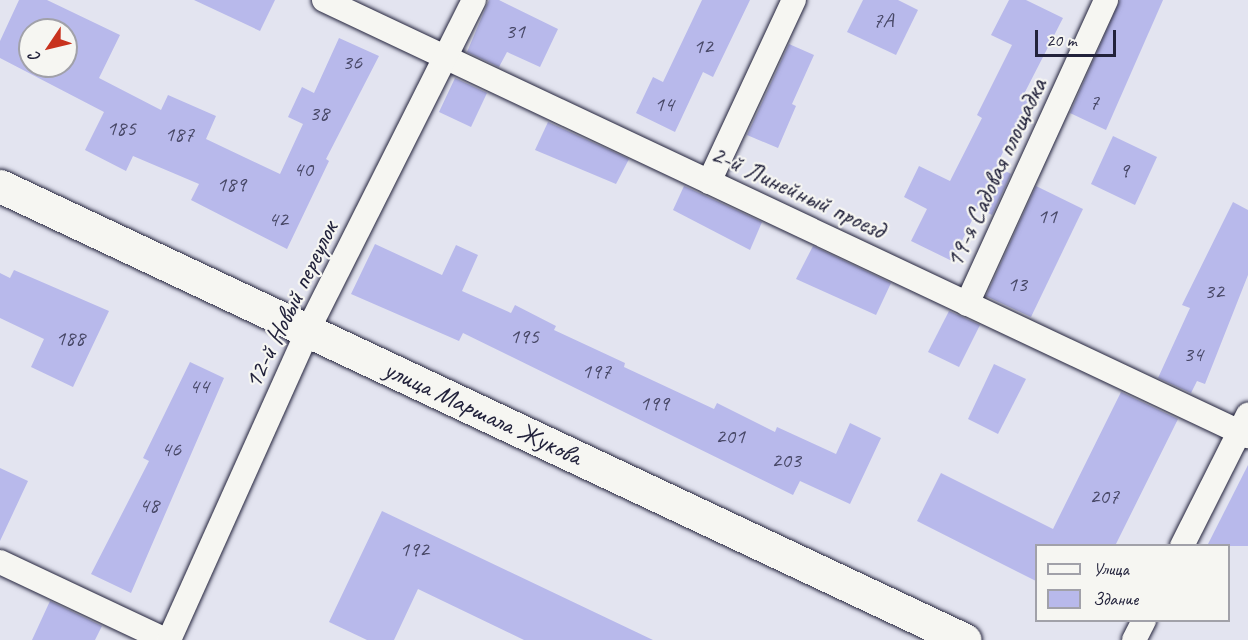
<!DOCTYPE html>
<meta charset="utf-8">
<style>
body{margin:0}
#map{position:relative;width:1248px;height:640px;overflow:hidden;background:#e3e4f0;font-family:Caveat,sans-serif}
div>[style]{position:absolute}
.building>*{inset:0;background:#b8b9eb}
.roads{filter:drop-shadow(0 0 2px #22223b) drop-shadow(0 0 2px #22223b)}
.minor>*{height:24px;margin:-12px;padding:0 12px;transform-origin:12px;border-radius:12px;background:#f6f6f2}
.secondary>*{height:33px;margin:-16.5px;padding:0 16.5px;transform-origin:16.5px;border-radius:16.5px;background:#f6f6f2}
span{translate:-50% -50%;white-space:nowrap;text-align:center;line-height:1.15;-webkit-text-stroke:4.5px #f6f6f2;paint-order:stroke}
.number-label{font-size:22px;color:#484867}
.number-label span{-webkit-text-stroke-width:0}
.street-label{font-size:26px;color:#22223b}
.legend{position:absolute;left:1035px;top:544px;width:195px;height:78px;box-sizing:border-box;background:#f6f6f2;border:2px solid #a1a1a9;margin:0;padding:8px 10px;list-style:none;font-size:18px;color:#22223b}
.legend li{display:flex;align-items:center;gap:12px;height:30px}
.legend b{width:30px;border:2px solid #a1a1a9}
.north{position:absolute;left:18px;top:18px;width:60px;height:60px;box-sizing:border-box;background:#f6f6f2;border:2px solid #a1a1a9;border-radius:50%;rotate:235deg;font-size:16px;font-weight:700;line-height:24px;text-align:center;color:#22223b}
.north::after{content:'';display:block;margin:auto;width:21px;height:27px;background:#c8321e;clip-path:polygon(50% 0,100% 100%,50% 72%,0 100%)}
.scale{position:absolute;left:1035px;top:30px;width:81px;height:27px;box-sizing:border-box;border:3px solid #22223b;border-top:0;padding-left:8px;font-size:18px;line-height:21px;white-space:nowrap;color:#22223b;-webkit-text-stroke:4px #f6f6f2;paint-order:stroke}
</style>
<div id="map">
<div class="building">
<div style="clip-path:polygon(evenodd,19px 0,47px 0,120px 35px,99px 78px,161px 110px,168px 95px,216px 116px,206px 139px,280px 174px,303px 124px,288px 117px,302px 87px,314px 93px,339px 38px,379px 56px,326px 159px,329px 161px,287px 249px,191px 200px,199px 184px,133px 156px,126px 171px,85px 150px,104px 112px,0 58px,0 41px,19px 0,30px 30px,66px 30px,66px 66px,30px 66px,30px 30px)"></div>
<div style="clip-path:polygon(194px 0,275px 0,260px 31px)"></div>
<div style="clip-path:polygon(489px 0,499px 0,558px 29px,540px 67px,507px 52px,499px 67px,467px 52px)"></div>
<div style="clip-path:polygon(702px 0,750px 0,713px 77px,703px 72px,675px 132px,636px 113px,653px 77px,663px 82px)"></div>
<div style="clip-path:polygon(863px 0,898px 0,918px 10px,896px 55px,847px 32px)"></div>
<div style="clip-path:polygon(1009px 0,1026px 0,1063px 18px,1025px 92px,1032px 95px,1001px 156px,998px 167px,1011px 174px,992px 215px,978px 208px,952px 261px,911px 241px,927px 209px,904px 197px,919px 166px,950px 181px,982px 118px,977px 115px,1012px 45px,991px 35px)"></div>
<div style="clip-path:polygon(1120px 0,1163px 0,1106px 130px,1070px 113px)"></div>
<div style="clip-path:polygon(789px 44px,814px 55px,792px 104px,796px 106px,778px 148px,747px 135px)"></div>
<div style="clip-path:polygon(455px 78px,487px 93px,471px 127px,439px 112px)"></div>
<div style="clip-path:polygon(548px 122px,629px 159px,616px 184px,535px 150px)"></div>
<div style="clip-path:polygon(1113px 136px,1157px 157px,1135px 205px,1091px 184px)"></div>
<div style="clip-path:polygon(684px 186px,762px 222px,750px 250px,673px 210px)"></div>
<div style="clip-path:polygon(1036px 186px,1083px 209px,1031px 317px,986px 296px)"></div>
<div style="clip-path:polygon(1233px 202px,1248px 210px,1248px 275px,1205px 384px,1197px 381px,1191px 393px,1158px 378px,1190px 308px,1182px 305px)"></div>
<div style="clip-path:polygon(375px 244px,442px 275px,456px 245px,478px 255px,462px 291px,511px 313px,515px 305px,556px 326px,554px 330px,625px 363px,624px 367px,714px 409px,717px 403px,775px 432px,777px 427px,836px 454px,850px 423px,881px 438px,850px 504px,800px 481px,793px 495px,463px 333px,459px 341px,351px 294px)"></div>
<div style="clip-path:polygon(813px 246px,891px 283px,876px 315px,796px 279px)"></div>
<div style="clip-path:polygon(14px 270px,109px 311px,73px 387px,31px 367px,44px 339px,0 318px,0 273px,10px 278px)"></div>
<div style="clip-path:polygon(949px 311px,980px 325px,959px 367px,928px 352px)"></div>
<div style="clip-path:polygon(190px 362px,224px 378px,131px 593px,91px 574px,149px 461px,143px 458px)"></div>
<div style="clip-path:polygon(994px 364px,1026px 379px,998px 434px,968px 419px)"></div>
<div style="clip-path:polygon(1121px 392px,1178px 419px,1115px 546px,1036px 546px,1036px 581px,917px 521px,941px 473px,1053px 529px)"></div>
<div style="clip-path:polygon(1248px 465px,1248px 546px,1207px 546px)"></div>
<div style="clip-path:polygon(0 468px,28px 481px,0 541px)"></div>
<div style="clip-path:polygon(382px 511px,653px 640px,524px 640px,418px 589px,394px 640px,367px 640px,329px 622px)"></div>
<div style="clip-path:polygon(50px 601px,102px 626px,95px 640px,32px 640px)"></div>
</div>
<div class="roads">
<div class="minor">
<div style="left:324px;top:0;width:1022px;rotate:25.26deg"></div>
<div style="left:709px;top:182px;width:201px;rotate:-65deg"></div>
<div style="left:967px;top:304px;width:334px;rotate:-65.4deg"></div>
<div style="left:1182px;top:546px;width:147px;rotate:-63.3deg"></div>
<div style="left:0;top:562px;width:183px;rotate:25.2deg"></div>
<div style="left:169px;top:640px;width:340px;rotate:-65.8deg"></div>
<div style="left:308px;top:330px;width:369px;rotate:-63.3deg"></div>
<div style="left:1134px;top:640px;width:22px;rotate:-63deg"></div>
</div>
<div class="secondary">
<div style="left:0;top:186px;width:1066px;rotate:25.2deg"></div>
</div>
</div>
<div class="number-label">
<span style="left:883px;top:21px">7А</span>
<span style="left:515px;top:32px">31</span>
<span style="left:703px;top:47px">12</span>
<span style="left:352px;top:63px">36</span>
<span style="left:1094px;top:103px">7</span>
<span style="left:664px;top:105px">14</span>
<span style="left:319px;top:114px">38</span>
<span style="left:121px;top:129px">185</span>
<span style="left:179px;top:135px">187</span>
<span style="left:303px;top:170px">40</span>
<span style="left:1124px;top:171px">9</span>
<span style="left:231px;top:185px">189</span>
<span style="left:1047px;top:217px">11</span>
<span style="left:278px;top:220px">42</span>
<span style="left:1017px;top:285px">13</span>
<span style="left:1214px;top:292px">32</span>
<span style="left:524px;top:337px">195</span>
<span style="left:70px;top:339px">188</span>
<span style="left:1193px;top:355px">34</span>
<span style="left:596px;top:372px">197</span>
<span style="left:199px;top:387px">44</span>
<span style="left:654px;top:404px">199</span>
<span style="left:730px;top:437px">201</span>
<span style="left:171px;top:450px">46</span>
<span style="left:786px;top:461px">203</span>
<span style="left:1104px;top:497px">207</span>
<span style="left:149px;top:506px">48</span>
<span style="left:414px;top:550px">192</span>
</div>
<div class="street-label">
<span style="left:996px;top:173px;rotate:-65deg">19-я Садовая площадка</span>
<span style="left:798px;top:192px;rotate:25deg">2-й Линейный проезд</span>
<span style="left:291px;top:305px;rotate:-64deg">12-й Новый переулок</span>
<span style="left:483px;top:413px;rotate:25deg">улица Маршала Жукова</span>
</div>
<ul class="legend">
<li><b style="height:8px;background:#f6f6f2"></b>Улица</li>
<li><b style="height:16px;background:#b8b9eb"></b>Здание</li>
</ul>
<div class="north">С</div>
<div class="scale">20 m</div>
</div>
